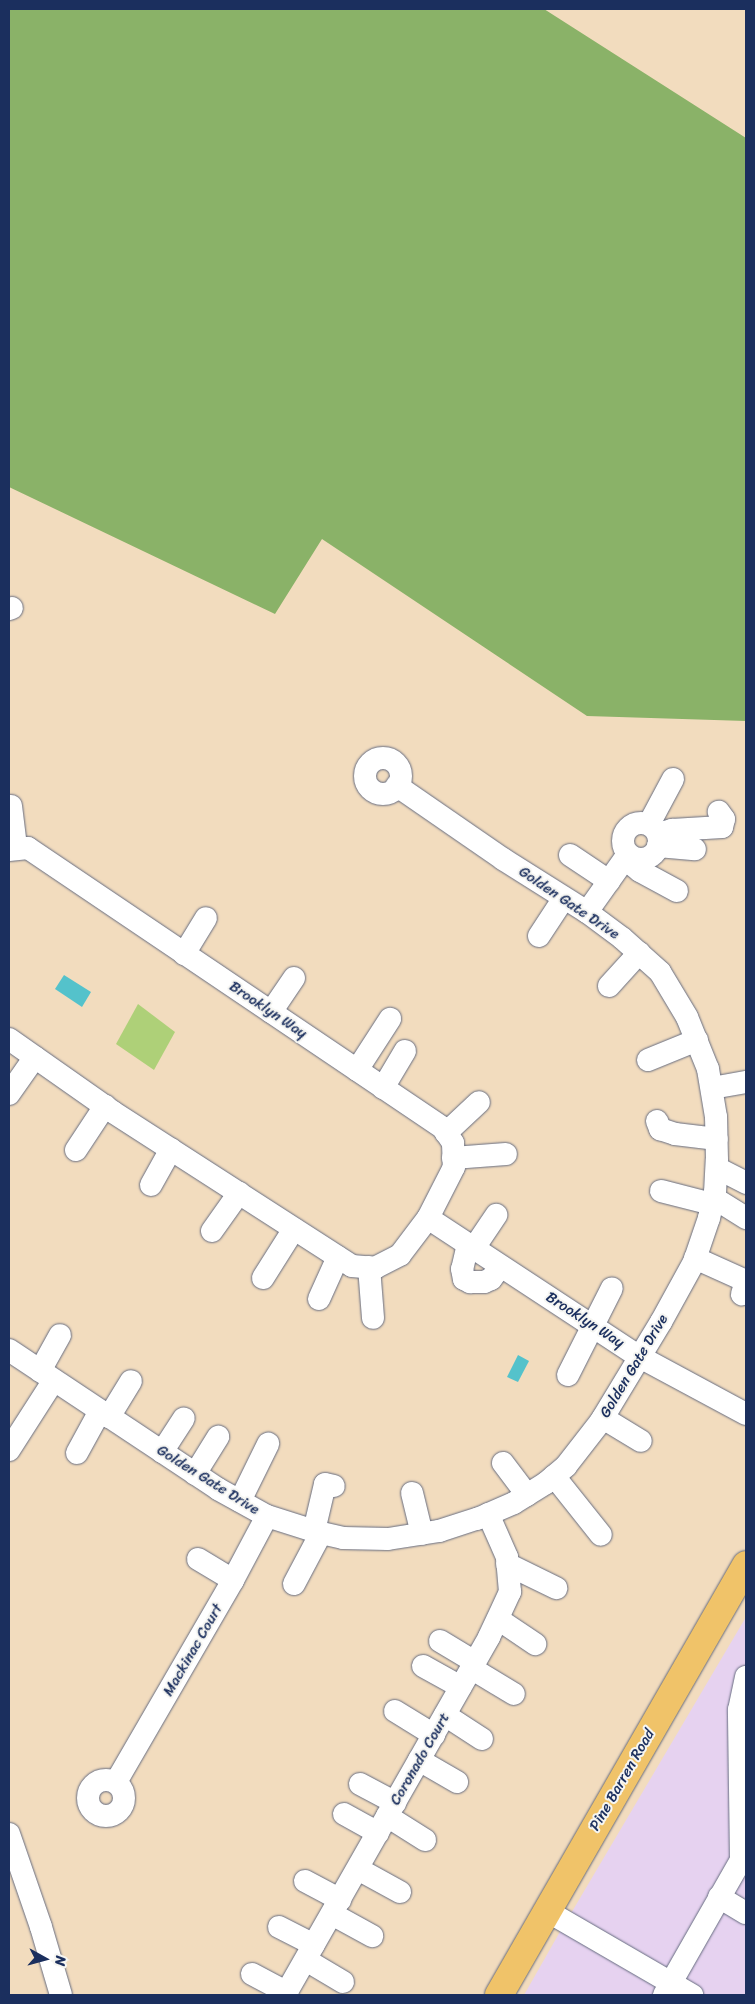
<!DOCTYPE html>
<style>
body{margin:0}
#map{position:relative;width:755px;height:2004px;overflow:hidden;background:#f2dcbe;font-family:Sriracha,sans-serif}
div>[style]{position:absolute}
.built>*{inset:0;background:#e6d2f0}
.green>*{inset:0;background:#aed078}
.forest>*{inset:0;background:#8ab268}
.water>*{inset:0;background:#54c2cb}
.roads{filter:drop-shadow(0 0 1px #666c80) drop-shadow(0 0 1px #666c80)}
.minor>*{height:22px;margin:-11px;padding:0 11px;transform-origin:11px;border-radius:11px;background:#fff}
.minor>.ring{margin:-11px;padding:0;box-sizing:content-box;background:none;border:22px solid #fff;border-radius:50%}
.major>*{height:28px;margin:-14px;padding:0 14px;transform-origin:14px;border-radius:14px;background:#f0c369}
span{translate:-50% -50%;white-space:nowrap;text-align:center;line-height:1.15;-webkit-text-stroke:4px #f6f6f2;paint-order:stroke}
.street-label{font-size:15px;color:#1b2f5e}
.frame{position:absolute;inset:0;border:10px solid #1b2f5e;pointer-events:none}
.north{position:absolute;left:20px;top:1934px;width:50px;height:50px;-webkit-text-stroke:4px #f6f6f2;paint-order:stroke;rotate:97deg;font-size:14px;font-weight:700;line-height:20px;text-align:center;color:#1b2f5e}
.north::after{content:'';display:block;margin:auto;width:18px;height:22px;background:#1b2f5e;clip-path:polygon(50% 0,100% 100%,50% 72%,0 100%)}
</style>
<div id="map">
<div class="built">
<div style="clip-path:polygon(746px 1617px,746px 1995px,524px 1995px,557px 1937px)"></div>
</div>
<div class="green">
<div style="clip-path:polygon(138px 1004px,175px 1032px,154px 1070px,116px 1044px)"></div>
</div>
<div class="forest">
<div style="clip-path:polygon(9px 9px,544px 9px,746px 138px,746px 721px,587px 716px,322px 539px,275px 614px,9px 487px)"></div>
</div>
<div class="water">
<div style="clip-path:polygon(64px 975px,91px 992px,82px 1007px,55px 989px)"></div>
<div style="clip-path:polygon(518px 1355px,529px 1361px,518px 1382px,507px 1377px)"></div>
</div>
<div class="roads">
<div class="minor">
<div style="left:9px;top:609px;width:3px;rotate:-18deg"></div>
<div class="ring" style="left:365px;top:758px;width:14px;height:14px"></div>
<div style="left:11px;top:806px;width:41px;rotate:83deg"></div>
<div class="ring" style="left:623px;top:823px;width:14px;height:14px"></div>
<div style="left:649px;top:824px;width:51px;rotate:-61.9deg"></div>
<div style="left:658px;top:834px;width:15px;rotate:-16deg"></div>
<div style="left:672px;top:830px;width:50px;rotate:-3.4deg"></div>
<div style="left:722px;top:827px;width:8px;rotate:-76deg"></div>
<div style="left:724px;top:819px;width:9px;rotate:-126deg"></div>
<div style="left:658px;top:846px;width:37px;rotate:5deg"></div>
<div style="left:9px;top:850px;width:19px;rotate:-6deg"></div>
<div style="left:28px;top:848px;width:501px;rotate:34.01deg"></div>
<div style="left:443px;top:1128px;width:18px;rotate:56deg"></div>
<div style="left:453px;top:1143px;width:24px;rotate:88deg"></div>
<div style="left:454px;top:1167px;width:57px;rotate:117deg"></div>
<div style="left:428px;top:1218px;width:46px;rotate:127.1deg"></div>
<div style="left:400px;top:1255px;width:28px;rotate:153deg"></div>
<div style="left:375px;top:1268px;width:23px;rotate:-175deg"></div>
<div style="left:352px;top:1266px;width:284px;rotate:-147.2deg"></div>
<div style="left:113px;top:1112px;width:127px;rotate:-144.9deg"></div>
<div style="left:570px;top:855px;width:47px;rotate:33.7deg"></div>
<div style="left:625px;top:859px;width:19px;rotate:39deg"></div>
<div style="left:640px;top:871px;width:42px;rotate:28.4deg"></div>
<div style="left:587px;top:912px;width:71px;rotate:-54.7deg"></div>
<div style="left:539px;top:936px;width:45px;rotate:-56.7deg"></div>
<div style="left:184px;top:954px;width:42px;rotate:-58.6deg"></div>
<div style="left:609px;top:986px;width:45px;rotate:-47.7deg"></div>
<div style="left:271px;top:1012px;width:41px;rotate:-55.9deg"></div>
<div style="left:648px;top:1060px;width:53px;rotate:-22.2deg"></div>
<div style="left:357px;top:1070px;width:61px;rotate:-57.1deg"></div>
<div style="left:383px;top:1088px;width:43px;rotate:-59.3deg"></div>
<div style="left:712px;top:1088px;width:35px;rotate:-10deg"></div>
<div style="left:9px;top:1094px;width:45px;rotate:-54.9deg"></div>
<div style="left:657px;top:1121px;width:9px;rotate:69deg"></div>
<div style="left:660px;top:1129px;width:16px;rotate:18deg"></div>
<div style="left:675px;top:1134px;width:42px;rotate:6.8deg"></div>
<div style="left:446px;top:1133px;width:45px;rotate:-43.2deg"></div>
<div style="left:76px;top:1150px;width:53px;rotate:-56.6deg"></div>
<div style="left:453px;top:1158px;width:53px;rotate:-4.3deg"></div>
<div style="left:717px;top:1168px;width:33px;rotate:27deg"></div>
<div style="left:151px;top:1185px;width:41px;rotate:-60.9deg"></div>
<div style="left:661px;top:1191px;width:53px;rotate:14.3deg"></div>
<div style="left:714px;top:1198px;width:38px;rotate:32deg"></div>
<div style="left:428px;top:1218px;width:254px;rotate:33.3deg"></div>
<div style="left:640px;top:1357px;width:120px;rotate:28.3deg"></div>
<div style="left:212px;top:1231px;width:47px;rotate:-54.6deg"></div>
<div style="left:468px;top:1244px;width:26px;rotate:103deg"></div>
<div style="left:462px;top:1269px;width:10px;rotate:79deg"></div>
<div style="left:464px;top:1279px;width:7px;rotate:27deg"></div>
<div style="left:470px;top:1282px;width:14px"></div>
<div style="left:484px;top:1282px;width:8px;rotate:-23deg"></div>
<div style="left:491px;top:1279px;width:16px;rotate:-52deg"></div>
<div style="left:474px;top:1248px;width:40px;rotate:-56deg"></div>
<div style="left:695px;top:1258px;width:56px;rotate:24.3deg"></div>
<div style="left:746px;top:1281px;width:14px;rotate:107deg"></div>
<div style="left:369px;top:1267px;width:51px;rotate:85.5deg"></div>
<div style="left:263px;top:1278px;width:58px;rotate:-57.7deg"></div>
<div style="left:319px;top:1299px;width:46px;rotate:-65.7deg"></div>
<div style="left:9px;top:1350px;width:251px;rotate:33.6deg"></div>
<div style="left:218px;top:1489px;width:56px;rotate:28.9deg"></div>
<div style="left:267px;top:1516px;width:52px;rotate:17.7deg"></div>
<div style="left:317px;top:1532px;width:27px;rotate:13deg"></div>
<div style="left:343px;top:1538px;width:45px;rotate:1.3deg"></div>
<div style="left:388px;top:1539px;width:52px;rotate:-8.9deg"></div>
<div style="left:439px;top:1531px;width:40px;rotate:-18deg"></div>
<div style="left:477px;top:1519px;width:40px;rotate:-23.4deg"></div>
<div style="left:514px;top:1503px;width:38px;rotate:-32deg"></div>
<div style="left:546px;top:1483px;width:26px;rotate:-40deg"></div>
<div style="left:566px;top:1466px;width:57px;rotate:-52.1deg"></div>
<div style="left:601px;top:1421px;width:116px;rotate:-58.8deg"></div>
<div style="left:661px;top:1322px;width:68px;rotate:-61.2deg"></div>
<div style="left:694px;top:1262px;width:46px;rotate:-71.2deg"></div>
<div style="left:709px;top:1218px;width:26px;rotate:-77deg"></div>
<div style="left:715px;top:1193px;width:33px;rotate:-87deg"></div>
<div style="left:717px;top:1160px;width:43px;rotate:-91.3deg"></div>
<div style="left:716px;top:1117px;width:49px;rotate:-99.5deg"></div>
<div style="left:708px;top:1069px;width:56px;rotate:-112deg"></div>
<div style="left:687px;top:1017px;width:52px;rotate:-121deg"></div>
<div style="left:660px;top:972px;width:51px;rotate:-138.2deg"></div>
<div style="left:622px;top:938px;width:44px;rotate:-143.4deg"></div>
<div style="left:587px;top:912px;width:99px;rotate:-147.8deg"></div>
<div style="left:503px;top:859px;width:129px;rotate:-145.4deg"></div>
<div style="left:40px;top:1371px;width:41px;rotate:-60.9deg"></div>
<div style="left:568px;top:1375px;width:97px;rotate:-63.2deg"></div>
<div style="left:109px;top:1417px;width:42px;rotate:-58.6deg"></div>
<div style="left:603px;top:1418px;width:44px;rotate:31.2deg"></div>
<div style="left:9px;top:1450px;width:83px;rotate:-57.3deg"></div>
<div style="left:162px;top:1452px;width:40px;rotate:-57.1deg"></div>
<div style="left:77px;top:1453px;width:48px;rotate:-61.3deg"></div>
<div style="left:503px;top:1463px;width:40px;rotate:53deg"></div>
<div style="left:195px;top:1474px;width:44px;rotate:-58.1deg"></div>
<div style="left:554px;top:1476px;width:75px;rotate:51.5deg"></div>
<div style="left:412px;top:1493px;width:42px;rotate:76.3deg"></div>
<div style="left:240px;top:1501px;width:64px;rotate:-63.8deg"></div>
<div style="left:314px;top:1531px;width:48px;rotate:-76.8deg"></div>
<div style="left:325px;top:1484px;width:9px;rotate:13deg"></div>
<div style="left:198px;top:1559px;width:41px;rotate:31deg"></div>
<div style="left:507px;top:1564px;width:55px;rotate:26.1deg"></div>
<div style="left:294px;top:1584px;width:58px;rotate:-62.1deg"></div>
<div style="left:498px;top:1619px;width:45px;rotate:34deg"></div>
<div style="left:440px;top:1641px;width:41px;rotate:31deg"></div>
<div style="left:423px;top:1666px;width:43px;rotate:28.9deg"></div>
<div style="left:471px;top:1668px;width:50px;rotate:31.2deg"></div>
<div style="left:395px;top:1711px;width:46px;rotate:31.6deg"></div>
<div style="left:445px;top:1715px;width:44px;rotate:33deg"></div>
<div style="left:419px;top:1760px;width:44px;rotate:30.1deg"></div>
<div class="ring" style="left:88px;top:1780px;width:14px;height:14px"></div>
<div style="left:116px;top:1782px;width:233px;rotate:-59.9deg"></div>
<div style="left:233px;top:1580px;width:72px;rotate:-62deg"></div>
<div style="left:360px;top:1784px;width:40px;rotate:28deg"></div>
<div style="left:344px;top:1814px;width:39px;rotate:29deg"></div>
<div style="left:387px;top:1816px;width:45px;rotate:32.3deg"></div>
<div style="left:9px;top:1834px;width:98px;rotate:71deg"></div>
<div style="left:41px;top:1927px;width:71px;rotate:73.6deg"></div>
<div style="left:741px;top:1860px;width:150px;rotate:-90.8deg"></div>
<div style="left:739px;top:1710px;width:34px;rotate:-78deg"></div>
<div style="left:358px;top:1869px;width:48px;rotate:28.7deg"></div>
<div style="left:305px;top:1881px;width:40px;rotate:28deg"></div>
<div style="left:719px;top:1897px;width:31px;rotate:31deg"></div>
<div style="left:547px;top:1911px;width:168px;rotate:30.1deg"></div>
<div style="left:332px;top:1914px;width:46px;rotate:28.8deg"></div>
<div style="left:279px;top:1927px;width:39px;rotate:27deg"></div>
<div style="left:306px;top:1960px;width:43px;rotate:30.7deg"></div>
<div style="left:252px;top:1974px;width:40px;rotate:28deg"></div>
<div style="left:285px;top:1995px;width:412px;rotate:-60.3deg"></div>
<div style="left:489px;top:1637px;width:50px;rotate:-65deg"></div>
<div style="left:510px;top:1592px;width:35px;rotate:-95deg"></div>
<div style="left:507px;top:1557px;width:47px;rotate:-113.8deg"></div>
<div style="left:664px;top:1995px;width:155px;rotate:-60.3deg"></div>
<div style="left:741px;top:1860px;width:6px;rotate:-31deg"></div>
</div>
<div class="major">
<div style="left:499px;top:1995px;width:496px;rotate:-60.1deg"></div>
</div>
</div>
<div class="street-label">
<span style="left:569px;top:903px;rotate:34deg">Golden Gate Drive</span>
<span style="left:268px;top:1010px;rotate:34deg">Brooklyn Way</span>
<span style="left:585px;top:1320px;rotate:33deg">Brooklyn Way</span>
<span style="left:634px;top:1366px;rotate:-59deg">Golden Gate Drive</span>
<span style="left:208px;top:1480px;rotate:32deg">Golden Gate Drive</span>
<span style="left:193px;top:1650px;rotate:-60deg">Mackinac Court</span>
<span style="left:420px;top:1759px;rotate:-60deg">Coronado Court</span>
<span style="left:622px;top:1780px;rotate:-60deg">Pine Barren Road</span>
</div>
<div class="frame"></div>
<div class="north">N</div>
</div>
